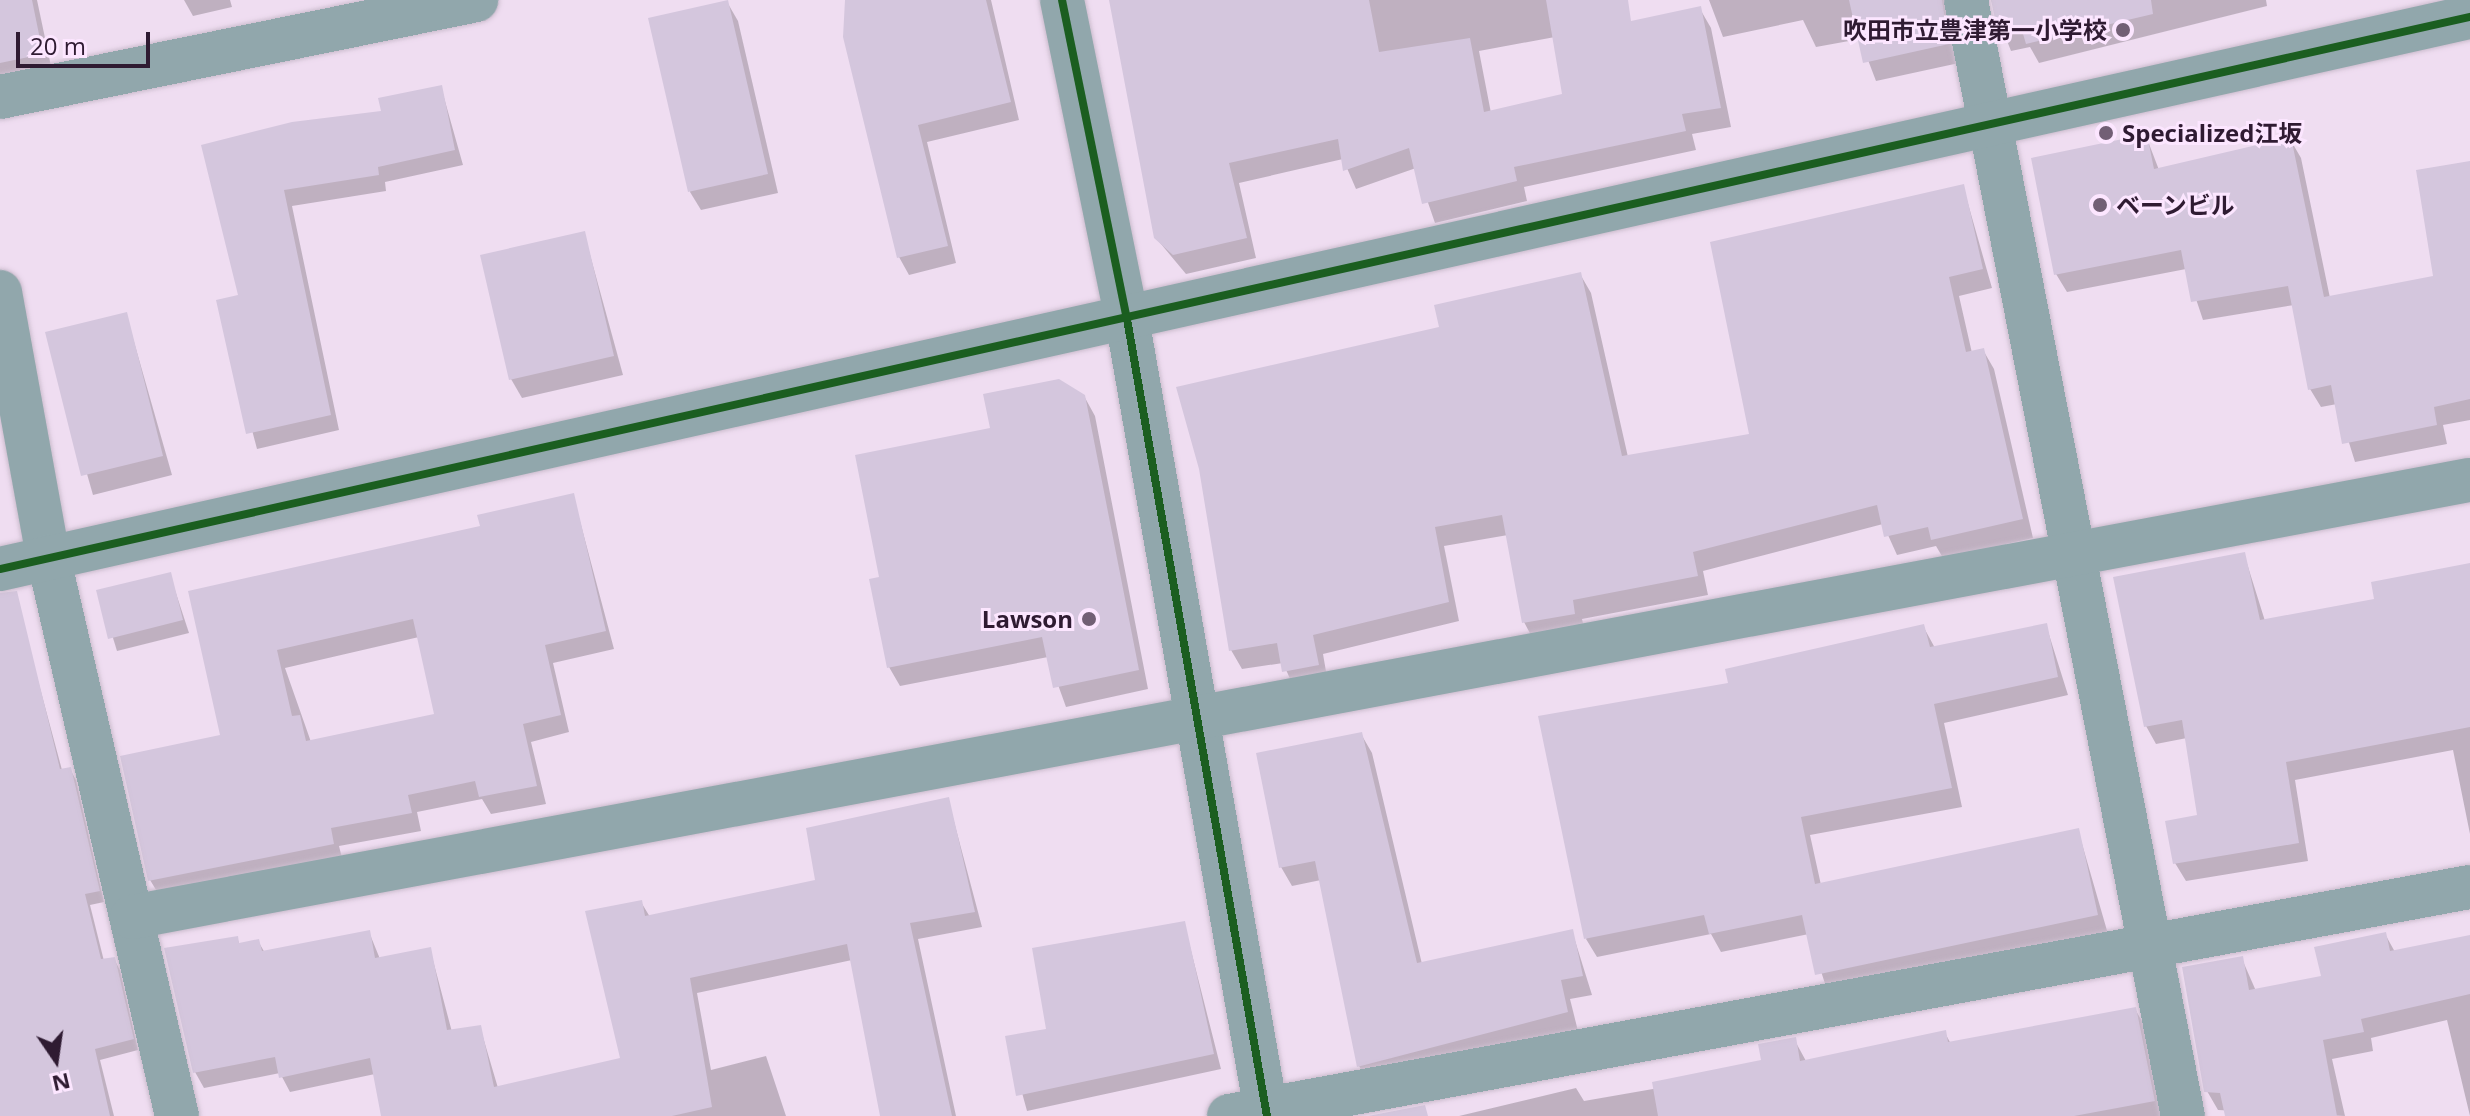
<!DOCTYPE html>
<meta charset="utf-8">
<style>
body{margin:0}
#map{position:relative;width:2470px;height:1116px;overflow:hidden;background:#efddf1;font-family:"Open Sans","Noto Sans JP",sans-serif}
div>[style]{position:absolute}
.shadow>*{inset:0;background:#0003}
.building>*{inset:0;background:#d4c6dd}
.roads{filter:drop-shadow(0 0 2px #cbbccd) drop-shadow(0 0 2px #cbbccd)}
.minor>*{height:44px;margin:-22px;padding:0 22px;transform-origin:22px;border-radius:22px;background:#91a7ac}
.cycleway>*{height:8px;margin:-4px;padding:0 4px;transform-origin:4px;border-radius:4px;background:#1b5e20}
.dots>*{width:22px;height:22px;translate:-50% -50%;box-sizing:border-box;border:4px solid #fce6ff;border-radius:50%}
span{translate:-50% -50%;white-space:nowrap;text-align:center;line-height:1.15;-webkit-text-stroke:6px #fce6ff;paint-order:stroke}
.poi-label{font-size:24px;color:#2f1b32;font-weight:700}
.right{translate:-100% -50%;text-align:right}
.left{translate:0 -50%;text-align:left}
.north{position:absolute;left:16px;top:1020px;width:80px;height:80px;-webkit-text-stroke:6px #fce6ff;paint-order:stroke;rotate:167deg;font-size:22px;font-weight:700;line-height:32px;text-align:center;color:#2f1b32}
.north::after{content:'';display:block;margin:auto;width:28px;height:36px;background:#2f1b32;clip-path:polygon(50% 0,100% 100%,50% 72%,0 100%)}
.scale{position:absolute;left:16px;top:32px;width:134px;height:36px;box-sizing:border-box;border:4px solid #2f1b32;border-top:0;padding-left:10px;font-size:24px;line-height:28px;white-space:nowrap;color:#2f1b32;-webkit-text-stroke:6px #fce6ff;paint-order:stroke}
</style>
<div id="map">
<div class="shadow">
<div style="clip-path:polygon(0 0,37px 0,52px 71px,0 81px)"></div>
<div style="clip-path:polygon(184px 0,230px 0,232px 7px,193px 16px)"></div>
<div style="clip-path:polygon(847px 0,991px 0,1019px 120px,927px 142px,956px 263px,909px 275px,899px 257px)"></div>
<div style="clip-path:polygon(evenodd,1110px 0,1596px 0,1602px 29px,1700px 9px,1711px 28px,1731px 127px,1692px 134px,1696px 150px,1524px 187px,1527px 201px,1435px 223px,1416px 168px,1356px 189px,1343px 159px,1239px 183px,1256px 258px,1186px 274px,1156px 238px,1110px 0,1555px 37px,1565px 96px,1491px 113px,1479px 51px,1555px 37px)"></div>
<div style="clip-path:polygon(1709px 0,1966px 0,1959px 63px,1876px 81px,1860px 39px,1816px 47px,1803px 20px,1723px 37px)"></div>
<div style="clip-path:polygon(1991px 0,2266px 0,2267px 6px,2039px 63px,2030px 47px,2011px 51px)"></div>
<div style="clip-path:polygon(727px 2px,738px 21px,778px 193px,701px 210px,690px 192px)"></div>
<div style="clip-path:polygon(441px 87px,463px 165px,385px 182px,386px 191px,292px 206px,339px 430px,257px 449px,218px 301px,240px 296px,203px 146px,383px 113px)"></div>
<div style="clip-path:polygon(2146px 136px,2159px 170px,2290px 139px,2301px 158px,2330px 298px,2435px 277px,2470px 163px,2470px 420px,2443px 425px,2447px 444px,2355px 462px,2337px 404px,2321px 407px,2310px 389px,2294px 305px,2203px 320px,2186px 269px,2067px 292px,2056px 274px)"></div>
<div style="clip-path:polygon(1963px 186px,1992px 288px,1959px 296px,1972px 353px,1983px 350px,1994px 369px,2033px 538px,1943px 558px,1936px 546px,1897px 555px,1883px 524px,1703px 571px,1708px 595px,1582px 619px,1585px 632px,1534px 641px,1524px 622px,1508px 535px,1444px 546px,1459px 621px,1323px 654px,1328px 683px,1295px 690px,1283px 663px,1242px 669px,1231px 650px,1441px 328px,1580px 274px,1591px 293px,1628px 457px,1751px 436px)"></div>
<div style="clip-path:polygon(584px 233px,623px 375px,522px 398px,511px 379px)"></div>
<div style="clip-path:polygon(126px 314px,172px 475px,93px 495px,47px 334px)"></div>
<div style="clip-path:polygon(1084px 396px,1095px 416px,1148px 689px,1066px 707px,1048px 657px,900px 686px,889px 667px,882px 579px,992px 430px)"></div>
<div style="clip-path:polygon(evenodd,573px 495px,614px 649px,553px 663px,569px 732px,531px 742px,546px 804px,491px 814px,482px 799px,417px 812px,421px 831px,339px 846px,343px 862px,161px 898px,150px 880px,222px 736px,190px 593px,482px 528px,573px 495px,419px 637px,436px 716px,311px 742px,285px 668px,419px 637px)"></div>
<div style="clip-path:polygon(2244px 554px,2265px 621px,2376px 601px,2470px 566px,2470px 834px,2453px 750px,2295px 780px,2308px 861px,2186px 881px,2175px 863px,2199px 817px,2187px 738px,2156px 744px,2146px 726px)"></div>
<div style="clip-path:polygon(170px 575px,189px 633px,117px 651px,99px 592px)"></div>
<div style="clip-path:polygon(22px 621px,62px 770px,70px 769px,76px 780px,104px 902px,90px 905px,104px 961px,114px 959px,120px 970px,138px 1050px,100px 1060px,114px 1116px,0 1116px,0 626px)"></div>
<div style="clip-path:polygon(2046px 625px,2068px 695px,1944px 723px,1962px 807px,1810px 835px,1821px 885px,2078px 830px,2108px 934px,1828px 993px,1809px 934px,1721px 952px,1711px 934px,1597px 957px,1586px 939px,1731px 684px,1923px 626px,1935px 648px)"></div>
<div style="clip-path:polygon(1361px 734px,1372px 753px,1422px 964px,1572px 931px,1592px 995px,1570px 999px,1578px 1031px,1370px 1085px,1359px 1066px,1321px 880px,1292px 886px,1281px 867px)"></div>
<div style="clip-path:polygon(948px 799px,982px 927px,918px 939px,956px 1116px,882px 1116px,852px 960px,697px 993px,711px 1070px,766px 1056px,786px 1116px,383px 1116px,375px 1074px,290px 1092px,280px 1073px,204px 1088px,195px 1072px,237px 938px,240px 945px,258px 941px,265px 953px,369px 932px,380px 959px,430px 949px,452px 1032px,480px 1027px,498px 1088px,622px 1060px,641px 902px,650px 917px,817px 882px)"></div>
<div style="clip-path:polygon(1184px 923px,1221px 1069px,1027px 1111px,1007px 1038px,1049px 1030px)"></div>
<div style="clip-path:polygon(2385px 934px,2395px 952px,2470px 937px,2470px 1116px,2447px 1020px,2371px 1038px,2373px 1051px,2332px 1059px,2345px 1116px,2218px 1110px,2207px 1091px,2242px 959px,2256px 991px,2323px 978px)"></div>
<div style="clip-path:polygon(2135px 1009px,2146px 1028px,2163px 1116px,1459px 1116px,1576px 1088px,1584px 1101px,1653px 1089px,1764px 1062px,1794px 1039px,1806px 1061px,1945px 1033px,1951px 1044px)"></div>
</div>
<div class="building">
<div style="clip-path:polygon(0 0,32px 0,43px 54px,0 63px)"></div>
<div style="clip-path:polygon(728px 0,768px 174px,688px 192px,648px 18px)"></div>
<div style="clip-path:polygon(845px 0,986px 0,1011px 102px,918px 125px,948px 246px,897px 258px,843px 37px)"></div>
<div style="clip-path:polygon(1109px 0,1369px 0,1379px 52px,1470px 38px,1484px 112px,1562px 94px,1546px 0,1628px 0,1631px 21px,1701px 6px,1721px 108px,1682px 114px,1686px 131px,1514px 167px,1517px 181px,1422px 204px,1409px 148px,1343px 171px,1338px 139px,1229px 163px,1247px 238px,1173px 255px,1154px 238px)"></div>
<div style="clip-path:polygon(1849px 0,1942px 0,1949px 44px,1863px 63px)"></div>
<div style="clip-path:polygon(1991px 0,2151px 0,2153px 14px,2026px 44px,2021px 27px,1998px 33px)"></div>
<div style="clip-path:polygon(442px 85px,455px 150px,378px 167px,379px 175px,284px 190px,331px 415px,246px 434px,216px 300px,238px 295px,201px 145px,292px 122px,381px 111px,378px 98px)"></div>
<div style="clip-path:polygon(2147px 134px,2154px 169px,2291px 137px,2324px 297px,2433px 276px,2416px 170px,2470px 161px,2470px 399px,2434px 407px,2437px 425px,2342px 444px,2331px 385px,2308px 390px,2288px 286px,2191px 302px,2181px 250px,2054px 275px,2031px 158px)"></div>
<div style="clip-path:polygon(1964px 184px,1983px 269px,1949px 277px,1966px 352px,1984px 348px,2023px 519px,1931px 540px,1928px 527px,1884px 537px,1877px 505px,1693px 552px,1698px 576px,1573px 600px,1575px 614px,1522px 623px,1502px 515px,1435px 527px,1449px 602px,1313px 635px,1319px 665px,1282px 672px,1277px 643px,1229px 651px,1199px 469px,1176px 387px,1439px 327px,1434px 305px,1581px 272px,1622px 456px,1749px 434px,1710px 242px)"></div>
<div style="clip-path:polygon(585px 231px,614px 356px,509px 380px,480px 255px)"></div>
<div style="clip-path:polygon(127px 312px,163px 456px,81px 476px,45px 332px)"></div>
<div style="clip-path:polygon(1059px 379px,1085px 395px,1139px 670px,1053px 688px,1042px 637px,887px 668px,869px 579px,879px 577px,855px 455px,990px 428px,983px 394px)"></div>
<div style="clip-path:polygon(evenodd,574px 493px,606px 631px,545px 645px,561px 715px,523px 724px,537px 786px,479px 797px,475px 781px,408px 795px,412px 813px,331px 828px,334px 844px,148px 881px,120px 756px,220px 735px,188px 591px,480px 526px,477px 515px,574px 493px,413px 619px,434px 714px,306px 741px,300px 715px,292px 716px,277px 650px,413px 619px)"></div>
<div style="clip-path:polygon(2245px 552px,2260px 620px,2374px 599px,2371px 582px,2470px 563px,2470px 727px,2286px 762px,2299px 843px,2173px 864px,2165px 821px,2197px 815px,2182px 720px,2144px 727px,2113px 577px)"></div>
<div style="clip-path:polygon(171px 572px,183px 620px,108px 639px,96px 590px)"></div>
<div style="clip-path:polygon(17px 591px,60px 769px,71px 767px,100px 891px,85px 894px,101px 959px,115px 957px,134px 1039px,95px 1049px,110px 1116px,0 1116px,0 593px)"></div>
<div style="clip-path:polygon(2047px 623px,2058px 677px,1934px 704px,1952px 788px,1801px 817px,1815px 884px,2079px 828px,2098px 915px,1815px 975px,1802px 915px,1709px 934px,1704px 915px,1584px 939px,1538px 716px,1728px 683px,1725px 669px,1924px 624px,1930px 647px)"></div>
<div style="clip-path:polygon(1362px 732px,1417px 963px,1573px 929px,1583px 976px,1561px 980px,1568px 1012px,1357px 1067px,1315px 861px,1279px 868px,1256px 753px)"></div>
<div style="clip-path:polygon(949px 797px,975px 912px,910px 923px,952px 1116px,880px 1116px,847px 944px,690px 978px,712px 1107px,672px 1116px,381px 1116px,370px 1058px,279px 1078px,275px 1057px,193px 1073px,164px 948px,238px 936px,239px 943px,259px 939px,262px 951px,370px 930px,375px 958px,431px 947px,447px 1030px,481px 1025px,494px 1087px,620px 1058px,585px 911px,642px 900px,645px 916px,815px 880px,806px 828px)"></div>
<div style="clip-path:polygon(1185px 921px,1214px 1054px,1016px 1096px,1005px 1036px,1046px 1029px,1032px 948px)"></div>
<div style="clip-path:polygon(2386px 932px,2390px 951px,2470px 935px,2470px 994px,2361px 1019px,2364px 1032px,2323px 1040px,2337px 1116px,2225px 1116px,2220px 1093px,2204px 1092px,2182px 967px,2243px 956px,2249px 990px,2321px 976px,2314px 947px)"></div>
<div style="clip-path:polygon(2136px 1007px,2155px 1101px,2074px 1116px,1658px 1116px,1652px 1082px,1761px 1060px,1758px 1044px,1796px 1037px,1800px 1061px,1946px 1030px,1948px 1042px)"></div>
<div style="clip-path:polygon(1425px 1105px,1428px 1116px,1368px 1116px)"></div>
</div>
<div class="roads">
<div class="minor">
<div style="left:1062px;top:0;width:326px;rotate:78.5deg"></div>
<div style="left:1127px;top:319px;width:809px;rotate:80.04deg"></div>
<div style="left:1966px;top:0;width:1137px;rotate:79deg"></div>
<div style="left:0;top:97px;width:486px;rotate:-11.5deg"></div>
<div style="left:0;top:292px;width:268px;rotate:79.7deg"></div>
<div style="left:48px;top:556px;width:575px;rotate:77.03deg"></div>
<div style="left:0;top:569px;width:2531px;rotate:-12.6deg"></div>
<div style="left:132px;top:917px;width:2378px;rotate:-10.59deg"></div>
<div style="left:1229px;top:1116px;width:1262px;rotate:-10.46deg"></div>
</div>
</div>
<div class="cycleway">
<div style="left:1062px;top:0;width:326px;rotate:78.5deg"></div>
<div style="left:1127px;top:319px;width:809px;rotate:80.04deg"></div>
<div style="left:0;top:569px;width:2531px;rotate:-12.6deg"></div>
</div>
<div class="dots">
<div style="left:2123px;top:30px;background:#725f75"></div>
<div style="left:2106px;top:133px;background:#725f75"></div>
<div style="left:2100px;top:205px;background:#725f75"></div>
<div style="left:1089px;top:619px;background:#725f75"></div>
</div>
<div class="poi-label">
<span class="right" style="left:2107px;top:30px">吹田市立豊津第一小学校</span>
<span class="left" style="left:2122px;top:133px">Specialized江坂</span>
<span class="left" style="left:2116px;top:205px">ベーンビル</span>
<span class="right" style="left:1073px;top:619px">Lawson</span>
</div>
<div class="north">N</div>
<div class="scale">20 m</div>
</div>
